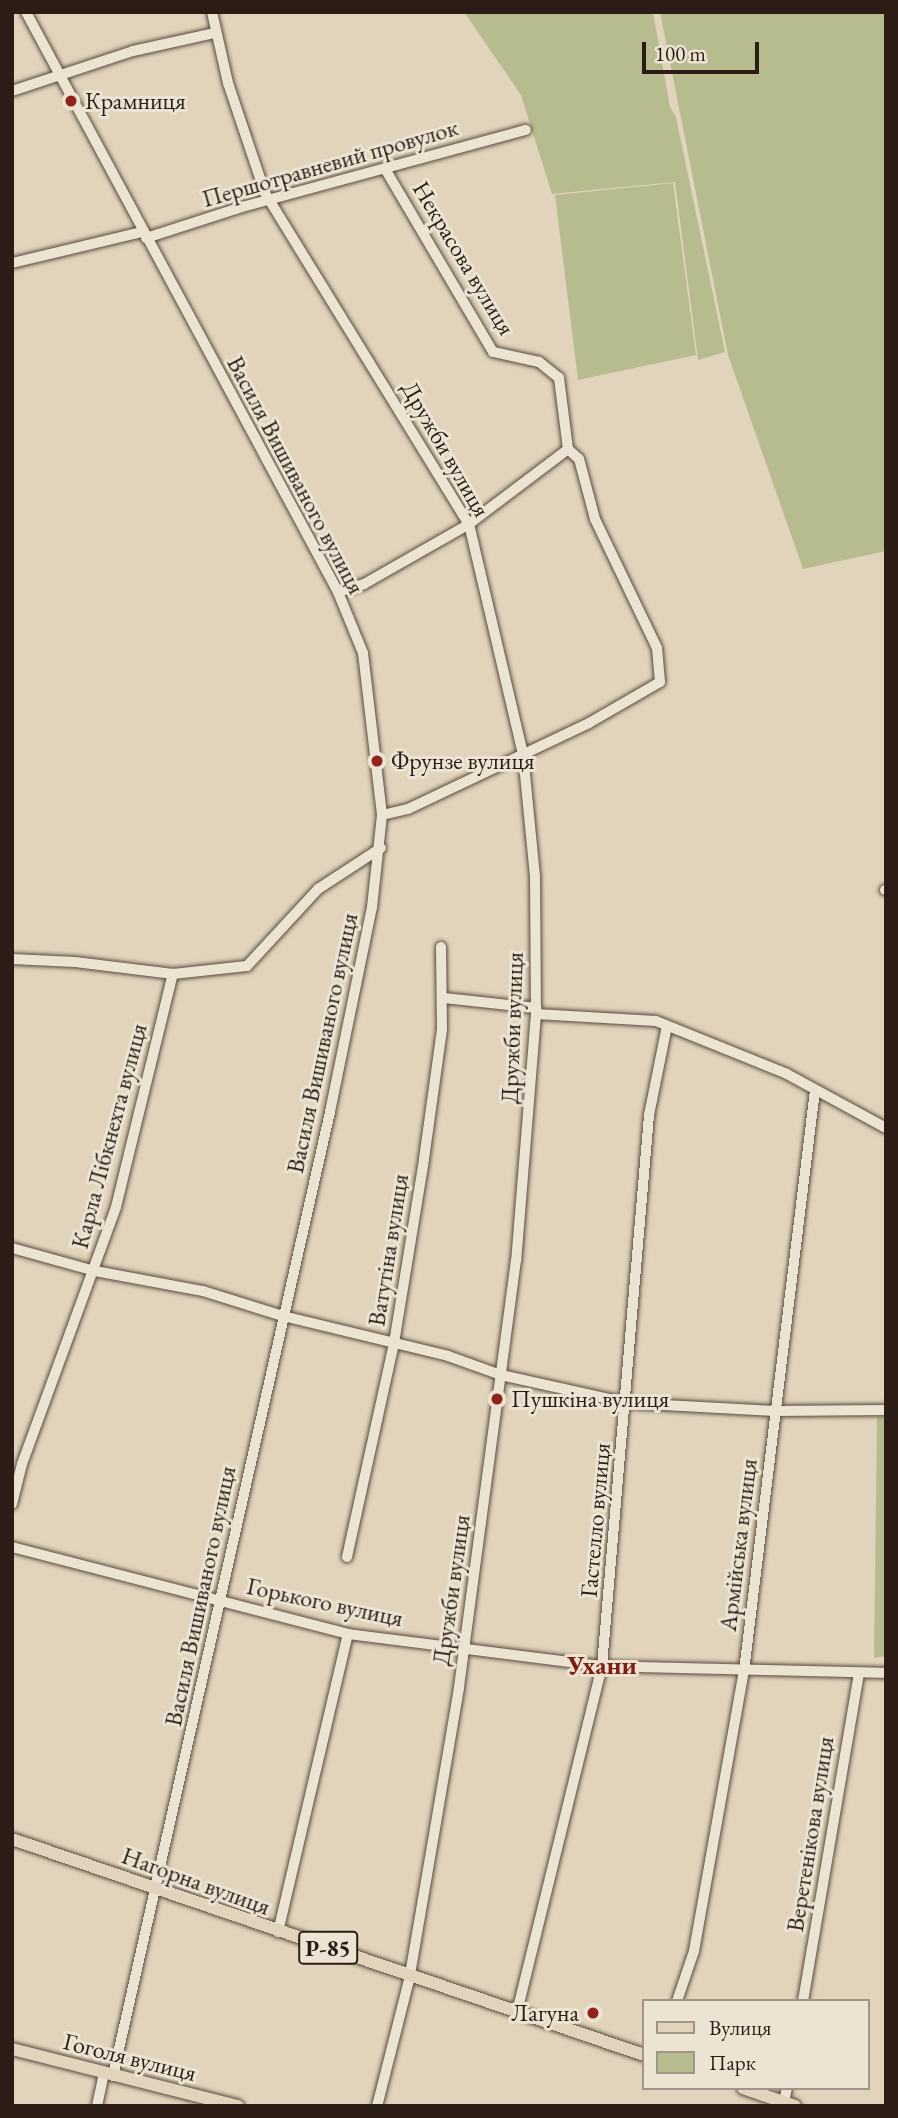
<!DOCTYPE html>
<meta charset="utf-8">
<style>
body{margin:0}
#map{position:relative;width:898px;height:2118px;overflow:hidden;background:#e2d4bc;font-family:"EB Garamond",serif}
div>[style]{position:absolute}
.green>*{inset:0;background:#b7bc8e}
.roads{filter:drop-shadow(0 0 2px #594b3f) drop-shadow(0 0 2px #594b3f)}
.minor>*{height:10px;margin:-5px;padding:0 5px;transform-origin:5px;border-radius:5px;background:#ece3d3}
.major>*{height:12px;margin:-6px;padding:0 6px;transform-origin:6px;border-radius:6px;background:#e2d4bc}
.dots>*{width:19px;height:19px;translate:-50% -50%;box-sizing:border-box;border:4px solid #ece3d3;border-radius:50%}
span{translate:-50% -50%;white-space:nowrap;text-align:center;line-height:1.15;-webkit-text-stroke:6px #ece3d3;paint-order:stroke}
.shield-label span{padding:2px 5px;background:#ece3d3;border:2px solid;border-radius:5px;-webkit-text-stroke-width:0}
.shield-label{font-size:23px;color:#2b1d15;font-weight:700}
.poi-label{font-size:24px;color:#2b1d15}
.left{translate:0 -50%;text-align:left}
.right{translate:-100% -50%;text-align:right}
.street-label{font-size:24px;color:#2b1d15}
.neighbourhood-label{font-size:26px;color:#7a1f14;font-weight:700}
.frame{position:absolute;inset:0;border:14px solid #2b1d15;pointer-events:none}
.legend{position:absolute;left:642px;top:1999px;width:228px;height:91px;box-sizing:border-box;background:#ece3d3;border:2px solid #9f9487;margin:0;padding:9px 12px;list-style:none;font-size:21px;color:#2b1d15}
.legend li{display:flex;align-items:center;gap:14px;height:35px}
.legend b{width:35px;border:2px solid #9f9487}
.scale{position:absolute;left:642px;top:42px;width:117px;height:32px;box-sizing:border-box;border:4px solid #2b1d15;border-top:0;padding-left:9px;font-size:21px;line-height:24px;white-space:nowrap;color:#2b1d15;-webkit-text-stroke:5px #ece3d3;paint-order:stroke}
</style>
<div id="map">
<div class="green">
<div style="clip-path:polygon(464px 12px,653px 12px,670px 107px,676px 117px,725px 352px,698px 360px,675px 182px,552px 194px,521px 95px)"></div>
<div style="clip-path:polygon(660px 12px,886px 12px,886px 551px,803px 569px,728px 355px)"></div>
<div style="clip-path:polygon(673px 183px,696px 355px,578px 380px,555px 195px)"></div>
<div style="clip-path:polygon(877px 1417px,886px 1417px,886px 1656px,874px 1658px)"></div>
</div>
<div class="roads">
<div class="minor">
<div style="left:26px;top:12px;width:659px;rotate:61.72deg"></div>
<div style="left:338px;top:592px;width:66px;rotate:67.7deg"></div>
<div style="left:363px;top:653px;width:163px;rotate:83.3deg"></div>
<div style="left:382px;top:815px;width:93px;rotate:96.2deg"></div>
<div style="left:372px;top:907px;width:209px;rotate:101.6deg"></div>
<div style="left:330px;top:1112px;width:988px;rotate:102.69deg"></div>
<div style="left:212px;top:12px;width:73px;rotate:77.3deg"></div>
<div style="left:228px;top:83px;width:116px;rotate:71.4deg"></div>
<div style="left:265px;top:193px;width:389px;rotate:58.4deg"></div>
<div style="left:469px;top:524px;width:236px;rotate:76.8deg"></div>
<div style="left:523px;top:754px;width:123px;rotate:84.4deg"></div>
<div style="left:535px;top:876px;width:138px;rotate:89.6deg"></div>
<div style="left:536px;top:1014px;width:247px;rotate:94.6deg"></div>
<div style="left:516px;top:1260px;width:432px;rotate:97.6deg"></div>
<div style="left:459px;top:1688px;width:292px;rotate:99.7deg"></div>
<div style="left:410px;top:1976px;width:134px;rotate:104.2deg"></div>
<div style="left:12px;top:91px;width:127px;rotate:-18.3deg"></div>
<div style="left:133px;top:51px;width:84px;rotate:-12.4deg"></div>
<div style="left:146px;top:238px;width:101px;rotate:-17.9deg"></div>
<div style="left:242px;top:207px;width:294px;rotate:-15.2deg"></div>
<div style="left:12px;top:263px;width:134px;rotate:-13.4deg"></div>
<div style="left:338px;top:592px;width:27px;rotate:-17deg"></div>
<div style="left:364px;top:584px;width:121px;rotate:-29.7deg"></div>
<div style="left:469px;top:524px;width:124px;rotate:-37.1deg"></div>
<div style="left:382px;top:815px;width:27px;rotate:-13deg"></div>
<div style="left:408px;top:809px;width:200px;rotate:-25.4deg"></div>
<div style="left:589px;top:723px;width:82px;rotate:-30deg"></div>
<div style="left:660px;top:682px;width:34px;rotate:-95deg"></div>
<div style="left:657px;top:648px;width:143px;rotate:-115.7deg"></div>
<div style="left:595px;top:519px;width:62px;rotate:-104.9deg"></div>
<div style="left:579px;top:459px;width:15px;rotate:-138deg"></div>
<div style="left:568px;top:449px;width:72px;rotate:-97.2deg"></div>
<div style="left:559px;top:378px;width:26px;rotate:-141deg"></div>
<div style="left:539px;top:362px;width:47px;rotate:-167.7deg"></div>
<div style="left:493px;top:352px;width:211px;rotate:-120.5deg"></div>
<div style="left:885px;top:890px;width:1px"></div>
<div style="left:12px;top:959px;width:63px;rotate:2.7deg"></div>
<div style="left:75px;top:962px;width:99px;rotate:7deg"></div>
<div style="left:173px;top:974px;width:74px;rotate:-6.2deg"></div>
<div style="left:247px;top:966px;width:105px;rotate:-47.3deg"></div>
<div style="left:318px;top:889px;width:75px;rotate:-33.1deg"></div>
<div style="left:444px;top:998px;width:93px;rotate:6.2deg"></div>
<div style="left:536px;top:1014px;width:120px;rotate:3.3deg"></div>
<div style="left:656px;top:1021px;width:141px;rotate:22deg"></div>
<div style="left:787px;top:1074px;width:113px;rotate:28.6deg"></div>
<div style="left:12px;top:1248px;width:86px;rotate:15.5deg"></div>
<div style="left:95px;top:1271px;width:110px;rotate:10.5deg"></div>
<div style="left:203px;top:1291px;width:84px;rotate:17.4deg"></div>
<div style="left:283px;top:1316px;width:170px;rotate:13.6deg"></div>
<div style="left:448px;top:1356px;width:56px;rotate:19.7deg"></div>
<div style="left:501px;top:1375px;width:129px;rotate:12.5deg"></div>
<div style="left:627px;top:1403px;width:148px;rotate:3.1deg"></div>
<div style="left:775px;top:1411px;width:111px;rotate:-0.5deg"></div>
<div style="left:12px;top:1504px;width:41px;rotate:-76deg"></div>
<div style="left:22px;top:1464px;width:274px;rotate:-69.9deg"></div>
<div style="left:116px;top:1207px;width:240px;rotate:-76.3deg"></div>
<div style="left:12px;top:1547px;width:347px;rotate:14.5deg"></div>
<div style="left:348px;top:1634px;width:256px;rotate:7.2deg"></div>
<div style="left:602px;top:1666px;width:284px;rotate:1.4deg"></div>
<div style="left:347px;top:1557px;width:219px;rotate:-77.6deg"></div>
<div style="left:394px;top:1343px;width:186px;rotate:-80.7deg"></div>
<div style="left:424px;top:1159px;width:131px;rotate:-82.1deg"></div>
<div style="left:442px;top:1029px;width:82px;rotate:-90.7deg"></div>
<div style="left:278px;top:1932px;width:306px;rotate:-76.8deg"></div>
<div style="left:677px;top:2001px;width:53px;rotate:-71.2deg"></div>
<div style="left:694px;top:1951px;width:284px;rotate:-79.9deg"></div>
<div style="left:744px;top:1671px;width:585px;rotate:-83.03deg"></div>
<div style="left:803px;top:2001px;width:332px;rotate:-80.3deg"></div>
<div style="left:517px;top:2012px;width:356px;rotate:-76.2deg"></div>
<div style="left:602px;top:1666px;width:553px;rotate:-85.12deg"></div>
<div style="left:649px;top:1115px;width:91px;rotate:-78.6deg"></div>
<div style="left:784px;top:2102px;width:14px;rotate:-78deg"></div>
<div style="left:97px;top:2106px;width:33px;rotate:-78deg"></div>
</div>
<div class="major">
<div style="left:12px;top:1839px;width:668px;rotate:18.87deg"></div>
<div style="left:12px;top:2049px;width:233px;rotate:14.2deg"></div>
<div style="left:743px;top:2088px;width:55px;rotate:19.1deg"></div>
</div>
</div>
<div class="dots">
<div style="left:71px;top:101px;background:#8f2418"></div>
<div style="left:377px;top:761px;background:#8f2418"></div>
<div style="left:497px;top:1399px;background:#8f2418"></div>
<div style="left:593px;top:2013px;background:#8f2418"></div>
</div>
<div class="shield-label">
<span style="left:328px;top:1948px">Р-85</span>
</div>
<div class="poi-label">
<span class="left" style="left:85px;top:101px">Крамниця</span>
<span class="left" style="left:391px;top:761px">Фрунзе вулиця</span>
<span class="left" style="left:511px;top:1399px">Пушкіна вулиця</span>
<span class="right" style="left:579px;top:2013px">Лагуна</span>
</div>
<div class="street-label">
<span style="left:330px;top:163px;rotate:-16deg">Першотравневий провулок</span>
<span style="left:464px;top:258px;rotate:59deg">Некрасова вулиця</span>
<span style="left:446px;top:449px;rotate:60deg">Дружби вулиця</span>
<span style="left:296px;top:475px;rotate:62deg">Василя Вишиваного вулиця</span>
<span style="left:512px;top:1028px;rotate:-88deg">Дружби вулиця</span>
<span style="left:322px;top:1043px;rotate:-78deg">Василя Вишиваного вулиця</span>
<span style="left:109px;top:1136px;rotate:-75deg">Карла Лібкнехта вулиця</span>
<span style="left:388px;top:1250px;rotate:-81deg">Ватутіна вулиця</span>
<span style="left:595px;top:1520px;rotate:-85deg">Гастелло вулиця</span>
<span style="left:738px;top:1545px;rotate:-83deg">Армійська вулиця</span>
<span style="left:451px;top:1590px;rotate:-82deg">Дружби вулиця</span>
<span style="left:200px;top:1596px;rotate:-78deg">Василя Вишиваного вулиця</span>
<span style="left:325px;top:1602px;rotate:12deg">Горького вулиця</span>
<span style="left:810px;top:1834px;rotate:-81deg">Веретенікова вулиця</span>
<span style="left:196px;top:1881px;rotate:20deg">Нагорна вулиця</span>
<span style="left:130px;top:2057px;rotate:14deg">Гоголя вулиця</span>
</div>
<div class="neighbourhood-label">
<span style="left:602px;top:1666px">Ухани</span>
</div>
<div class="frame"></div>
<ul class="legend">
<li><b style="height:9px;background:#e2d4bc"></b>Вулиця</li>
<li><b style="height:19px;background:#b7bc8e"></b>Парк</li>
</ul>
<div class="scale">100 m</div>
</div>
